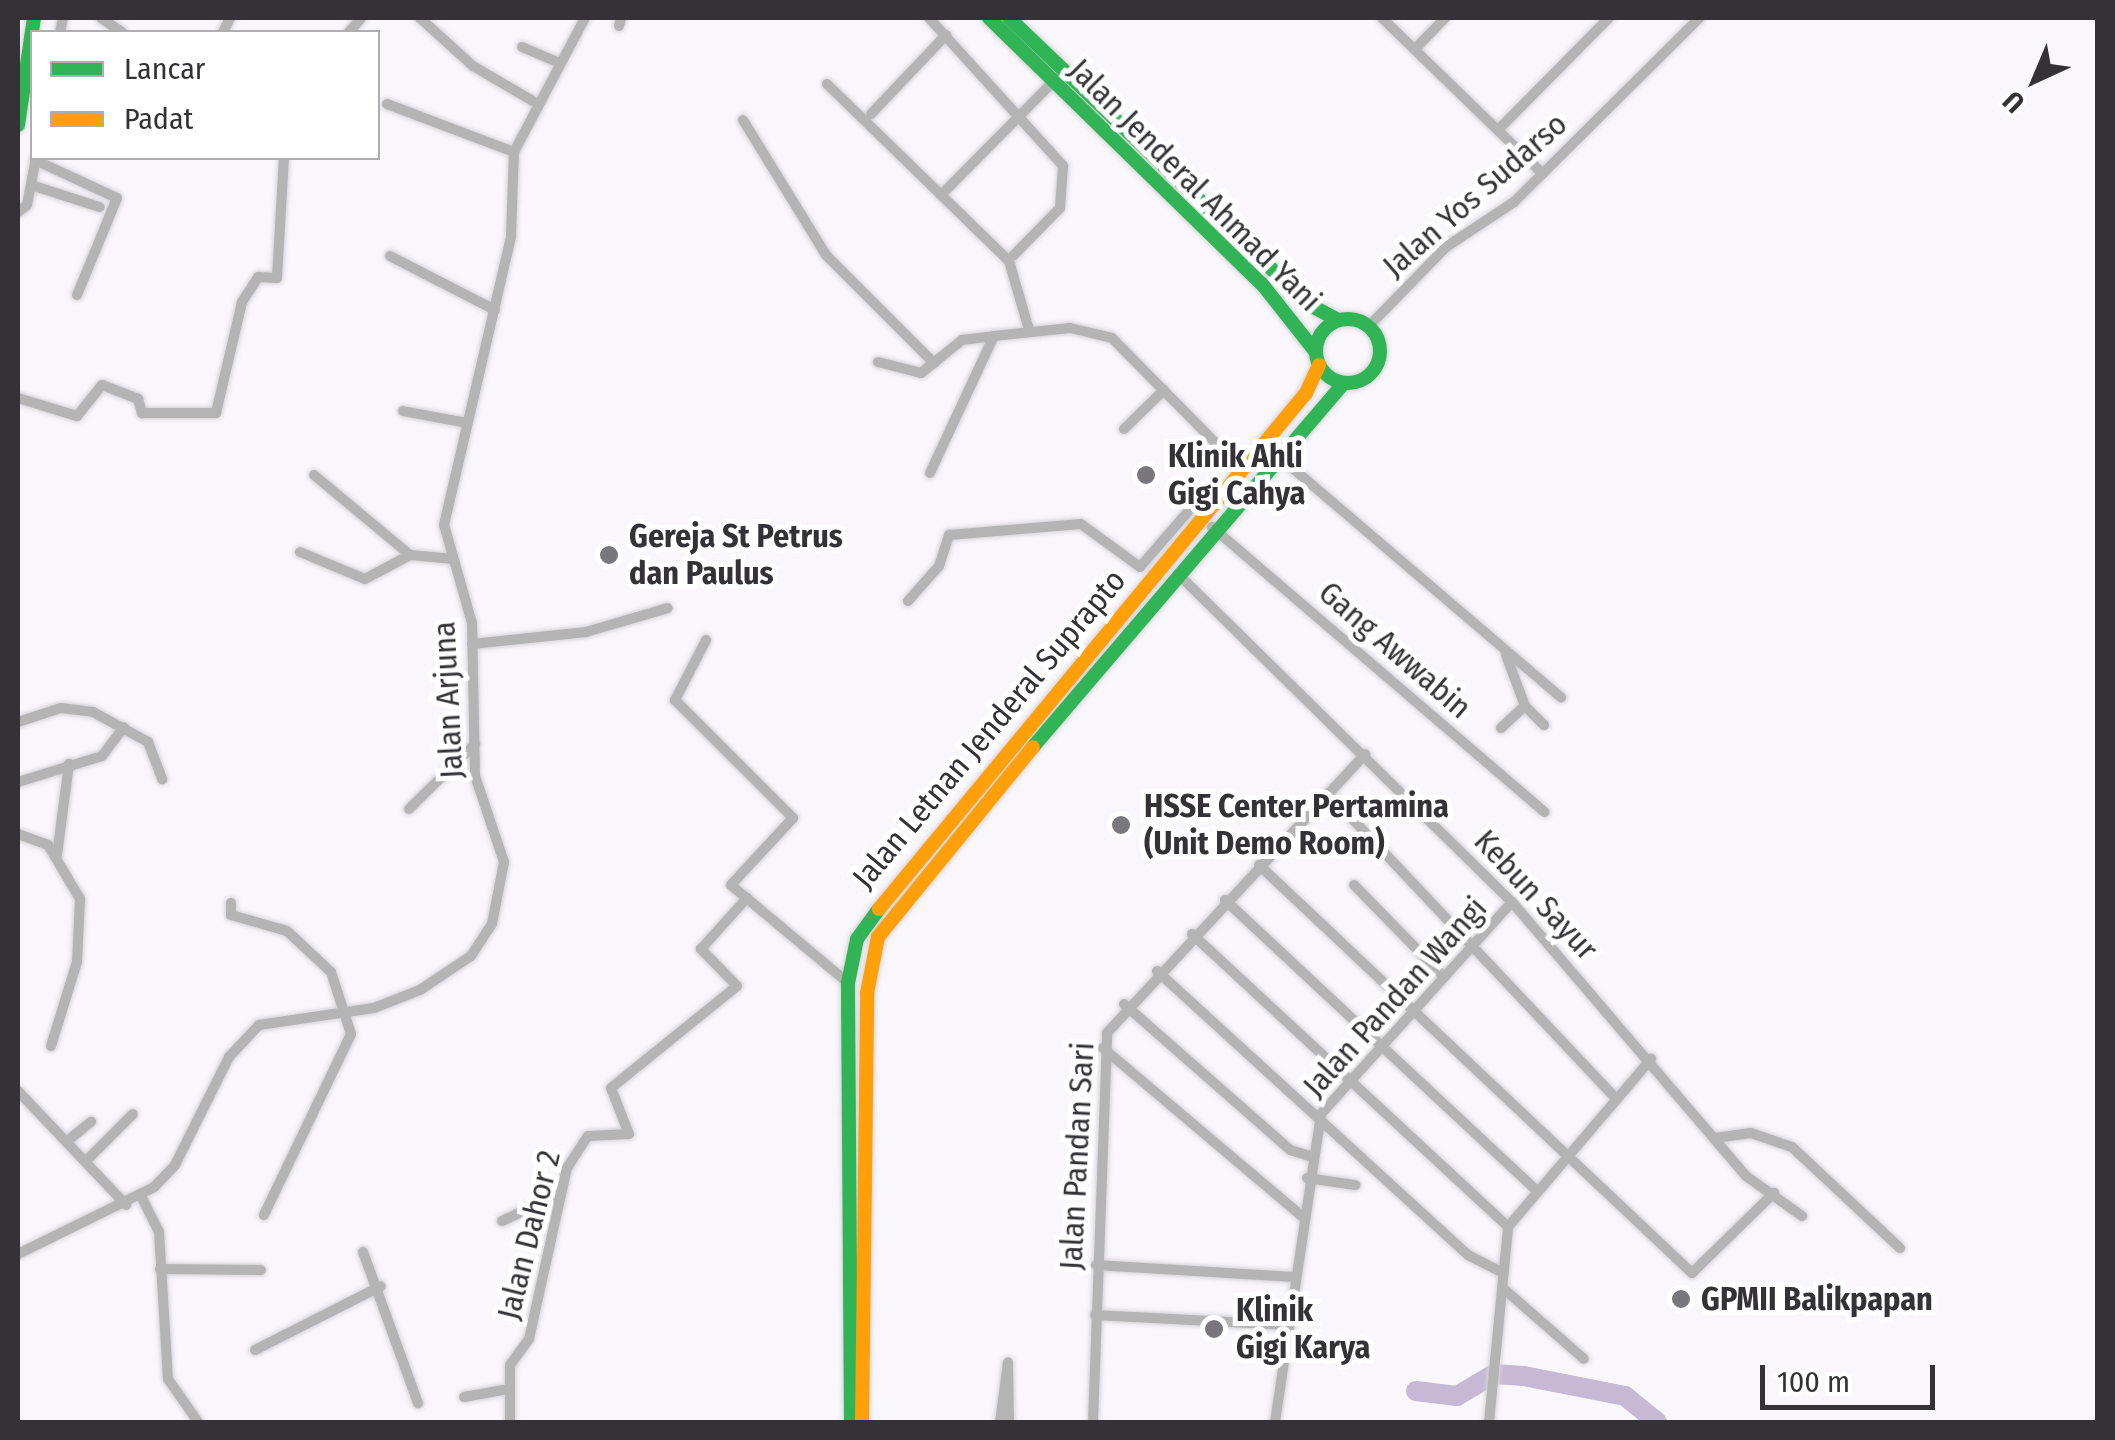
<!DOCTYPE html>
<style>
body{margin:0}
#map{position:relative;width:2115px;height:1440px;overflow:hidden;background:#f9f7fc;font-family:"Fira Sans Condensed",sans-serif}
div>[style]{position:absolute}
.river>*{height:20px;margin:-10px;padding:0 10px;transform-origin:10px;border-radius:10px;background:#c5b9d6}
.roads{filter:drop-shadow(0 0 2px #d6d4d8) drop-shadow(0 0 2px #d6d4d8)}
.street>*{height:10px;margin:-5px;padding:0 5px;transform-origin:5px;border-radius:5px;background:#b4b4b5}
.fast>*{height:14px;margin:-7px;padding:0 7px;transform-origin:7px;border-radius:7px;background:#30b455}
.fast>.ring{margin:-7px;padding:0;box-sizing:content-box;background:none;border:14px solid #30b455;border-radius:50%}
.slow>*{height:14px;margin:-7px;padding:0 7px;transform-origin:7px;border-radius:7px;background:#ff9f0a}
.dots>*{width:28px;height:28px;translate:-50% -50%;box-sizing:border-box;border:5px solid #fff;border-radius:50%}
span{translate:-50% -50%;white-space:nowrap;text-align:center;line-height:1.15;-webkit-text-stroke:10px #fff;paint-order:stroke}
.street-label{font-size:32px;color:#343237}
.poi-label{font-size:32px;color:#343237;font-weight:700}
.left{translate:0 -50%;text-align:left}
.frame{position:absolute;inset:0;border:20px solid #343237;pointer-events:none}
.legend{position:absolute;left:30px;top:30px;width:350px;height:130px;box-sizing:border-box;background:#fff;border:2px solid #aeadaf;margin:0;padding:12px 18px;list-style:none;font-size:30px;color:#343237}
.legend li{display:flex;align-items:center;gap:20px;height:50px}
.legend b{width:50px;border:2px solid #aeadaf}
.north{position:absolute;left:1985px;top:30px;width:100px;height:100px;-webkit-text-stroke:8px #fff;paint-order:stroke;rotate:224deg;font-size:28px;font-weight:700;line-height:40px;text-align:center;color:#343237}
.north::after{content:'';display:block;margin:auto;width:35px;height:45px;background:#343237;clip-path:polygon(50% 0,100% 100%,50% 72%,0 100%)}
.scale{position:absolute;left:1760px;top:1365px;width:175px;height:45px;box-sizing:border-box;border:5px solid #343237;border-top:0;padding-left:12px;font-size:30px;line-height:35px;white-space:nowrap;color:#343237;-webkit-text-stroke:8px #fff;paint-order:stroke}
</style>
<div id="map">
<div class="river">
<div style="left:1416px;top:1391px;width:41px;rotate:7deg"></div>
<div style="left:1457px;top:1396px;width:43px;rotate:-30.7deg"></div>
<div style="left:1494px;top:1374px;width:30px;rotate:4deg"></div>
<div style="left:1524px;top:1376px;width:103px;rotate:11.2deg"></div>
<div style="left:1625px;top:1396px;width:41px;rotate:39.1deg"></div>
</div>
<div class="roads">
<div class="street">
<div style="left:101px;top:18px;width:25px;rotate:34deg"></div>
<div style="left:420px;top:18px;width:72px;rotate:42.2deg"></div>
<div style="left:473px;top:66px;width:69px;rotate:30.3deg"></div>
<div style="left:929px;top:18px;width:200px;rotate:47.8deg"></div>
<div style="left:1063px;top:166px;width:42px;rotate:94.1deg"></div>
<div style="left:1060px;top:208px;width:67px;rotate:134.4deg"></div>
<div style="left:1382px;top:18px;width:224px;rotate:44.1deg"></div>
<div style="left:619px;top:26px;width:8px;rotate:-76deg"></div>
<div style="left:60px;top:32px;width:14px;rotate:-78deg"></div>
<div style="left:223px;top:32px;width:16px;rotate:-63deg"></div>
<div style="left:349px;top:32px;width:18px;rotate:-49deg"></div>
<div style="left:522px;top:47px;width:39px;rotate:23deg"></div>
<div style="left:1415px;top:49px;width:43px;rotate:-45.9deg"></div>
<div style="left:827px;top:84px;width:254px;rotate:44.2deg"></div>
<div style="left:1009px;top:261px;width:72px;rotate:73.8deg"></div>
<div style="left:387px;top:104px;width:136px;rotate:20.7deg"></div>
<div style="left:871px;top:114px;width:109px;rotate:-46.5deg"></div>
<div style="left:743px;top:120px;width:158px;rotate:58.4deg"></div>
<div style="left:826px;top:255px;width:153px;rotate:45deg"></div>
<div style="left:1498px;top:130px;width:158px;rotate:-45.3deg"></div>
<div style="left:35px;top:160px;width:90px;rotate:24.9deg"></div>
<div style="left:117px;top:198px;width:105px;rotate:112.4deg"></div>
<div style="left:31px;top:185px;width:72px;rotate:17.7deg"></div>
<div style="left:946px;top:190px;width:158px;rotate:-45.3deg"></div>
<div style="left:18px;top:212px;width:11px;rotate:-38deg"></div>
<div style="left:27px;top:205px;width:48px;rotate:-79.2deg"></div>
<div style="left:390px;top:256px;width:118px;rotate:27.2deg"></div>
<div style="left:1369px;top:326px;width:110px;rotate:-45.7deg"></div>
<div style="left:1446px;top:247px;width:82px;rotate:-33.5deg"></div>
<div style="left:1514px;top:202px;width:261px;rotate:-44.8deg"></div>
<div style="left:878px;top:362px;width:44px;rotate:14.3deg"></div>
<div style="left:921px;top:373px;width:53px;rotate:-38.8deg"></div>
<div style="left:962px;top:340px;width:32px;rotate:-7deg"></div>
<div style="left:18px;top:398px;width:62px;rotate:17deg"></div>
<div style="left:77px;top:416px;width:40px;rotate:-51deg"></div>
<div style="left:102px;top:385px;width:39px;rotate:21deg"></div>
<div style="left:138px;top:399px;width:15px;rotate:74deg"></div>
<div style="left:142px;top:413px;width:74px"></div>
<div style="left:216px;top:413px;width:114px;rotate:-76.8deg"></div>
<div style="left:242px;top:302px;width:30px;rotate:-57deg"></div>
<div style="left:258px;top:277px;width:19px;rotate:3deg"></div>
<div style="left:277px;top:278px;width:120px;rotate:-86.7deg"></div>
<div style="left:403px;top:411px;width:65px;rotate:10.6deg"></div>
<div style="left:1124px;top:429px;width:56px;rotate:-44.3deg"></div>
<div style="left:1276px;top:454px;width:375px;rotate:40.5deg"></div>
<div style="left:930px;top:473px;width:151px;rotate:-65deg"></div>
<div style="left:994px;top:336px;width:76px;rotate:-6deg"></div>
<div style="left:1070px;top:328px;width:43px;rotate:13.4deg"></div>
<div style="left:1112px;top:338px;width:185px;rotate:45.4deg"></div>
<div style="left:314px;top:475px;width:125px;rotate:39.8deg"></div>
<div style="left:1212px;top:527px;width:438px;rotate:40.6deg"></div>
<div style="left:300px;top:552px;width:70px;rotate:22.6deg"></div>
<div style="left:365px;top:579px;width:51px;rotate:-28.1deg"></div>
<div style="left:410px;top:555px;width:44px;rotate:5.2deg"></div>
<div style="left:1178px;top:574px;width:468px;rotate:44.5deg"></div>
<div style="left:1512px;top:902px;width:360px;rotate:49.5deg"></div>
<div style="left:1746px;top:1176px;width:69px;rotate:35.5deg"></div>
<div style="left:908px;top:601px;width:47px;rotate:-48.5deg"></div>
<div style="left:939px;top:566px;width:33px;rotate:-72deg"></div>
<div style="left:949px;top:535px;width:132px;rotate:-4.8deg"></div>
<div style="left:1081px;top:524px;width:73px;rotate:36.1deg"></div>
<div style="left:1140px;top:567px;width:89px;rotate:-49.1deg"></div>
<div style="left:1198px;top:500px;width:14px;rotate:39deg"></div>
<div style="left:706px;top:640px;width:68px;rotate:117.3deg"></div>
<div style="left:675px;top:700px;width:167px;rotate:45deg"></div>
<div style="left:793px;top:818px;width:91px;rotate:132.8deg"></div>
<div style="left:731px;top:885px;width:153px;rotate:39.9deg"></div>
<div style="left:472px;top:644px;width:115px;rotate:-6deg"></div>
<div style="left:586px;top:632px;width:85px;rotate:-16.3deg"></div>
<div style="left:1506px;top:655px;width:54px;rotate:69.6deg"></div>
<div style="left:1525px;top:706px;width:27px;rotate:45deg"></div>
<div style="left:18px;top:722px;width:45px;rotate:-18deg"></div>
<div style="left:61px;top:708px;width:32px;rotate:7deg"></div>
<div style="left:93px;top:712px;width:63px;rotate:28.6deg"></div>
<div style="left:148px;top:742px;width:40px;rotate:69deg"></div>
<div style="left:1501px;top:728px;width:33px;rotate:-43deg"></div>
<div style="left:18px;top:782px;width:88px;rotate:-17.2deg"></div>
<div style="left:102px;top:756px;width:36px;rotate:-53deg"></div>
<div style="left:1328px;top:793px;width:417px;rotate:46.7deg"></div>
<div style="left:409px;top:809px;width:93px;rotate:-44.6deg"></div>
<div style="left:18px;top:834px;width:32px;rotate:20deg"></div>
<div style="left:48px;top:845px;width:63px;rotate:59.3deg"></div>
<div style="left:80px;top:899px;width:63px;rotate:92.7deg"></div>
<div style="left:77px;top:962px;width:88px;rotate:107.2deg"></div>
<div style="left:57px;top:855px;width:92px;rotate:-82.5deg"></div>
<div style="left:1259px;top:865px;width:595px;rotate:43.3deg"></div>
<div style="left:1692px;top:1273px;width:115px;rotate:-44.3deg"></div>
<div style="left:1354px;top:885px;width:129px;rotate:45.6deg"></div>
<div style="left:1225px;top:900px;width:424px;rotate:43deg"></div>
<div style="left:231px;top:903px;width:12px;rotate:90deg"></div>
<div style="left:231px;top:915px;width:58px;rotate:15.9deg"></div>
<div style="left:287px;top:931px;width:60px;rotate:43deg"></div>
<div style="left:331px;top:972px;width:65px;rotate:72.1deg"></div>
<div style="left:351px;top:1034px;width:201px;rotate:115.7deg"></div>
<div style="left:1192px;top:934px;width:431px;rotate:42.8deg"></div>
<div style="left:1157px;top:971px;width:421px;rotate:42.4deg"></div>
<div style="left:1468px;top:1255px;width:39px;rotate:27deg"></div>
<div style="left:1124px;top:1004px;width:221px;rotate:41.3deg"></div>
<div style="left:1290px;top:1150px;width:21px;rotate:17deg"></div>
<div style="left:1103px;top:1048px;width:260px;rotate:40.2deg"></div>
<div style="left:18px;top:1091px;width:157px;rotate:46.5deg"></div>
<div style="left:71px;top:1138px;width:26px;rotate:-39deg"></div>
<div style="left:1715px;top:1138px;width:36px;rotate:-8deg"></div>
<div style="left:1751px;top:1133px;width:43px;rotate:18.9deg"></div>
<div style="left:1792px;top:1147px;width:148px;rotate:43.1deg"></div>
<div style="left:89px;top:1158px;width:62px;rotate:-45deg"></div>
<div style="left:1307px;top:1178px;width:49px;rotate:8.3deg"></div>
<div style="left:141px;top:1196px;width:40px;rotate:63.4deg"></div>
<div style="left:159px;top:1232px;width:147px;rotate:86.5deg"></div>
<div style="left:168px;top:1379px;width:52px;rotate:55.1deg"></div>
<div style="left:502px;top:1221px;width:64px;rotate:-25deg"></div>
<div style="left:363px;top:1252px;width:161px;rotate:70deg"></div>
<div style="left:18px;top:1254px;width:152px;rotate:-26.2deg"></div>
<div style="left:154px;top:1187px;width:30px;rotate:-46deg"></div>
<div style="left:175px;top:1165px;width:121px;rotate:-63.4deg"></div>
<div style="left:229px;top:1057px;width:44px;rotate:-46.8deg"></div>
<div style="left:259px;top:1025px;width:116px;rotate:-8.4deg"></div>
<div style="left:374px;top:1008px;width:49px;rotate:-21.4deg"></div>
<div style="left:420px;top:990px;width:61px;rotate:-33.7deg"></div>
<div style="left:471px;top:956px;width:38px;rotate:-57deg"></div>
<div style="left:492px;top:924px;width:63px;rotate:-79deg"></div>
<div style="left:504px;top:862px;width:91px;rotate:-108.6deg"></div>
<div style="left:475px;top:776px;width:153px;rotate:-91.1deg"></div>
<div style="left:472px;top:623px;width:102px;rotate:-105.9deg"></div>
<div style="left:444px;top:525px;width:297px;rotate:-76.9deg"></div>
<div style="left:511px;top:236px;width:84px;rotate:-88deg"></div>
<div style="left:514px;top:152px;width:152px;rotate:-62.1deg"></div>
<div style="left:1096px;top:1265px;width:198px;rotate:3.5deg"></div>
<div style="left:160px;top:1269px;width:101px;rotate:0.6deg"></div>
<div style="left:1504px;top:1289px;width:106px;rotate:41.2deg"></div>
<div style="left:1095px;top:1315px;width:193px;rotate:3deg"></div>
<div style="left:255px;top:1350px;width:141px;rotate:-26.9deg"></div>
<div style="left:464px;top:1397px;width:46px;rotate:-10.1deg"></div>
<div style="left:510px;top:1422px;width:57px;rotate:-90deg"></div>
<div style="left:510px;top:1365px;width:32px;rotate:-54deg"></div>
<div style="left:529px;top:1339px;width:175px;rotate:-77.5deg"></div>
<div style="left:567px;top:1168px;width:38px;rotate:-57deg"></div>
<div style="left:588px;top:1136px;width:41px;rotate:-2.8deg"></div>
<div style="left:629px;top:1134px;width:49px;rotate:-111.4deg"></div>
<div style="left:611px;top:1088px;width:162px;rotate:-39deg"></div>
<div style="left:737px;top:986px;width:52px;rotate:-134.2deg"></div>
<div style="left:701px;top:949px;width:69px;rotate:-48deg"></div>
<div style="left:1000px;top:1422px;width:60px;rotate:-82.3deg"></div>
<div style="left:1008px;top:1363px;width:59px;rotate:89deg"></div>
<div style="left:1093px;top:1422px;width:389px;rotate:-87.9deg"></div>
<div style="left:1107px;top:1033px;width:380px;rotate:-47.2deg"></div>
<div style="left:1275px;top:1422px;width:311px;rotate:-81.5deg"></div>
<div style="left:1321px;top:1114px;width:285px;rotate:-48deg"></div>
<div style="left:1489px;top:1422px;width:196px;rotate:-84.4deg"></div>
<div style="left:1508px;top:1227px;width:221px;rotate:-49.6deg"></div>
</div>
<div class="fast">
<div style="left:989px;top:18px;width:381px;rotate:44.3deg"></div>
<div style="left:1262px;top:284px;width:85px;rotate:51.7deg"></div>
<div style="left:1009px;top:18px;width:414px;rotate:43.7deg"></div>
<div style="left:1308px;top:304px;width:34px;rotate:28deg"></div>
<div style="left:18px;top:125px;width:108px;rotate:-81.5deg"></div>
<div class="ring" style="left:1316px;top:319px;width:50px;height:50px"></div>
<div style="left:1033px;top:747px;width:477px;rotate:-49.5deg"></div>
<div style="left:851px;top:1422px;width:439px;rotate:-90.4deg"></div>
<div style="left:848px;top:983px;width:45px;rotate:-78.4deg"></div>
<div style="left:857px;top:939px;width:37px;rotate:-54deg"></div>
</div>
<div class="slow">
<div style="left:879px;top:909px;width:670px;rotate:-50.39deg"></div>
<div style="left:1306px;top:393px;width:31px;rotate:-65deg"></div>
<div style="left:862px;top:1422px;width:429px;rotate:-89.3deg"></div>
<div style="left:867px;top:993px;width:57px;rotate:-78.9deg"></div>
<div style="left:878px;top:937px;width:245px;rotate:-50.8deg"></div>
</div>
</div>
<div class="dots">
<div style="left:1146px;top:475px;background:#79777c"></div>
<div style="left:609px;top:555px;background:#79777c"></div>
<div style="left:1121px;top:825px;background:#79777c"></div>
<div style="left:1681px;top:1299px;background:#79777c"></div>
<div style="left:1214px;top:1329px;background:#79777c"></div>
</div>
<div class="street-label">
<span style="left:1195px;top:185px;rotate:45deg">Jalan Jenderal Ahmad Yani</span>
<span style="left:1475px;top:195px;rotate:-41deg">Jalan Yos Sudarso</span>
<span style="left:1395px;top:650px;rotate:41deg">Gang Awwabin</span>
<span style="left:448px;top:700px;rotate:-93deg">Jalan Arjuna</span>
<span style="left:989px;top:729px;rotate:-50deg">Jalan Letnan Jenderal Suprapto</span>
<span style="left:1536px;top:895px;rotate:47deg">Kebun Sayur</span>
<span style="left:1395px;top:997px;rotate:-48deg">Jalan Pandan Wangi</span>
<span style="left:1077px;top:1156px;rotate:-87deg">Jalan Pandan Sari</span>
<span style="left:529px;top:1235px;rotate:-76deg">Jalan Dahor 2</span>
</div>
<div class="poi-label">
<span class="left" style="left:1168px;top:475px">Klinik Ahli<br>Gigi Cahya</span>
<span class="left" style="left:629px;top:555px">Gereja St Petrus<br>dan Paulus</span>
<span class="left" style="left:1144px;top:825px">HSSE Center Pertamina<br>(Unit Demo Room)</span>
<span class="left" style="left:1701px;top:1299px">GPMII Balikpapan</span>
<span class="left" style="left:1236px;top:1329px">Klinik<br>Gigi Karya</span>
</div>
<div class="frame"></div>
<ul class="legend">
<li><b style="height:12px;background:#30b455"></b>Lancar</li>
<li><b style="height:12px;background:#ff9f0a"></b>Padat</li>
</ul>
<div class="north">U</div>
<div class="scale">100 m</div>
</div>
